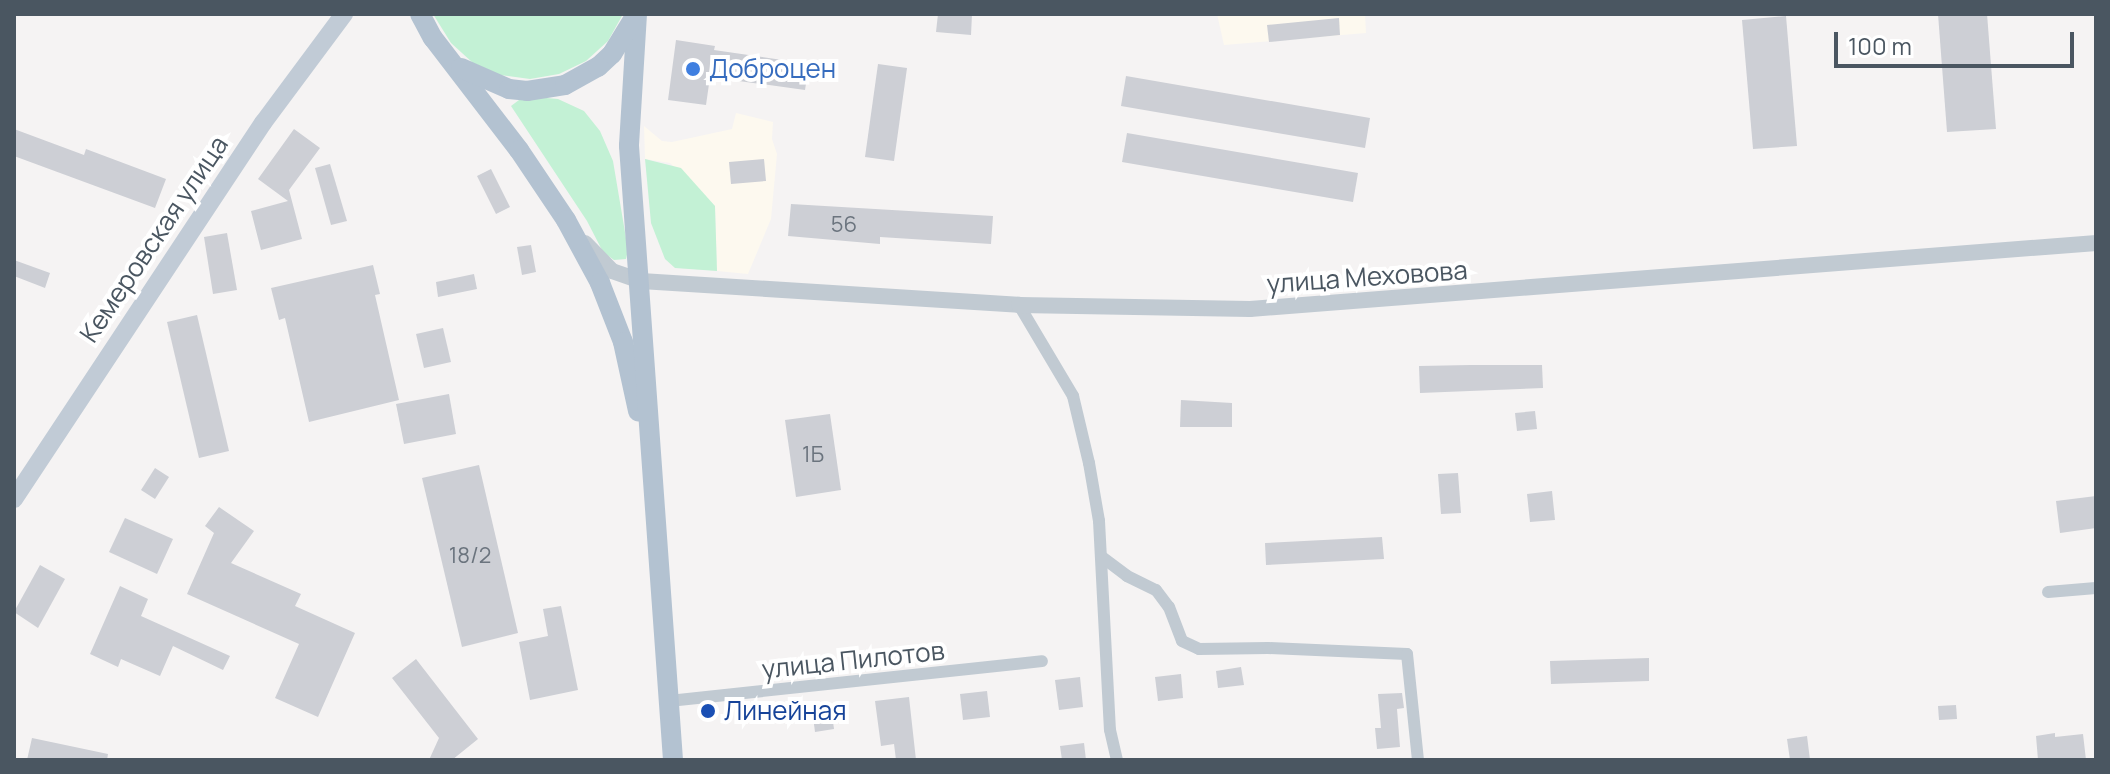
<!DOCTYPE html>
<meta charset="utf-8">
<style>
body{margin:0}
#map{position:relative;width:2110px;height:774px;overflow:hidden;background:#f5f3f3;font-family:Manrope,sans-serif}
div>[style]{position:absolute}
.commercial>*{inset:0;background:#fdf9ef}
.green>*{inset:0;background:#c3f1d5}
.building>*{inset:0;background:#cdcfd5}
.minor>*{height:12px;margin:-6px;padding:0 6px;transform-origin:6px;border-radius:6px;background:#c1cad2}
.tertiary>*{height:16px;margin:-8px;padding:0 8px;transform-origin:8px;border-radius:8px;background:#c1cad2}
.secondary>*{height:18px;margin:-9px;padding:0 9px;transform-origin:9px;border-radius:9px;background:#c1cbd6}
.primary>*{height:20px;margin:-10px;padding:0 10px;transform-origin:10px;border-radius:10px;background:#b3c2d1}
.dots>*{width:22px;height:22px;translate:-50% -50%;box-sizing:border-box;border:4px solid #fff;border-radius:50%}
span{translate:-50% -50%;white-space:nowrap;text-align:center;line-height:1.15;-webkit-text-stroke:8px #fff;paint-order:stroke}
.number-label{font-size:22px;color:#6b747e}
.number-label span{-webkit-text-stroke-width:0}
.shop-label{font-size:26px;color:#366cbe}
.left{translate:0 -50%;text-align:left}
.street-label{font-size:26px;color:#4a5661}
.transit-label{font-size:26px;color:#164399}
.frame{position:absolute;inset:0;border:16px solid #4a5661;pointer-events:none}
.scale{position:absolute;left:1834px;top:32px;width:240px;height:36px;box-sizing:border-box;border:4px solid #4a5661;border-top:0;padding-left:10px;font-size:24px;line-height:28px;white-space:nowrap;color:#4a5661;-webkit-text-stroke:6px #fff;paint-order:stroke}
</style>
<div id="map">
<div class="commercial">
<div style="clip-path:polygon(1217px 14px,1365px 14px,1366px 33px,1224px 45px)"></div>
<div style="clip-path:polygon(736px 113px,773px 122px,772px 139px,777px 154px,771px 219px,748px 274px,717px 271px,715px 206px,670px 163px,645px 159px,644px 126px,662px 141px,672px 142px,732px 129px)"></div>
</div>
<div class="green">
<div style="clip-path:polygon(433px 14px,623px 14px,608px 41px,586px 61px,559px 74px,530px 79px,500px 75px,473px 63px,451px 43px)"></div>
<div style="clip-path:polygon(535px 97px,558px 99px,584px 111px,600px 131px,613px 161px,628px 250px,626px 259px,614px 260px,603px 252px,587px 221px,511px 106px,519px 100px)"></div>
<div style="clip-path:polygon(645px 159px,681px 168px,715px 206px,717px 271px,675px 268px,665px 259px,651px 223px)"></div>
</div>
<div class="building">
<div style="clip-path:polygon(938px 14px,972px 14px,971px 35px,936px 32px)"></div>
<div style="clip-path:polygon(1938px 14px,1987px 14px,1996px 129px,1947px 132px)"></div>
<div style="clip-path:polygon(1786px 16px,1797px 146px,1753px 149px,1742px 20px)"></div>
<div style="clip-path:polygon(1339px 18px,1340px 35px,1269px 42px,1267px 25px)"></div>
<div style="clip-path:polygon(676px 40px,715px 46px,714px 50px,809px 64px,805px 90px,710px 77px,706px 105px,668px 100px)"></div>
<div style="clip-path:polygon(878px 64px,907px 68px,894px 161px,865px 157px)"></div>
<div style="clip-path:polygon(1126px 76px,1370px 118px,1365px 148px,1121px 106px)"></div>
<div style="clip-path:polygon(14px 129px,84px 155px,86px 149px,166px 179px,155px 208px,14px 156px)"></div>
<div style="clip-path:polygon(294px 129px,320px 148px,289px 190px,302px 239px,261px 250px,251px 211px,288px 201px,258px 179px)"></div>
<div style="clip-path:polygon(1127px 133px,1358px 173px,1353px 202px,1122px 162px)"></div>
<div style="clip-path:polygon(764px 159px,766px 181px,731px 184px,729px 162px)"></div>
<div style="clip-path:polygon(330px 164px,347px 221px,331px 225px,315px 168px)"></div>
<div style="clip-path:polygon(491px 169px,510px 207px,496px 214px,477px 176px)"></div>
<div style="clip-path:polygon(791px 204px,993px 216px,991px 244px,880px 237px,880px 244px,788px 236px)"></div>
<div style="clip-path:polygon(227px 233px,237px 290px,213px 294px,204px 237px)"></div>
<div style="clip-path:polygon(531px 245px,536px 272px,522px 275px,517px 247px)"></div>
<div style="clip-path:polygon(14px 260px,50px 273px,45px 288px,14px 276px)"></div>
<div style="clip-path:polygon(373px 265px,380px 294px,375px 295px,399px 400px,309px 422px,285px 318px,279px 320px,271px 288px)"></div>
<div style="clip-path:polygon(474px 274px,477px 289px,438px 297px,436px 282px)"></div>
<div style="clip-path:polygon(197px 315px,229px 451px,199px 458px,167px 322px)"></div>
<div style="clip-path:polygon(443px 328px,451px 362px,424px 368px,416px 334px)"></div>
<div style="clip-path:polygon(1470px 365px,1542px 365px,1543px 388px,1420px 393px,1419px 366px)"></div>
<div style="clip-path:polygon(449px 394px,456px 434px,404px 444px,396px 404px)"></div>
<div style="clip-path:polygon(1181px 400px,1232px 403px,1232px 427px,1180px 427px)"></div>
<div style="clip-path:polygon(1535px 411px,1537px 429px,1517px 431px,1515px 413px)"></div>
<div style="clip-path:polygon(830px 414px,841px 490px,796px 497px,785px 420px)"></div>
<div style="clip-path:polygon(479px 465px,518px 633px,462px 647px,422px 478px)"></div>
<div style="clip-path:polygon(155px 468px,169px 477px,155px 499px,141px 490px)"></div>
<div style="clip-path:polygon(1458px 473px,1461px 513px,1441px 514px,1438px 474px)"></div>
<div style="clip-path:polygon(1552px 491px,1555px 520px,1530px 522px,1527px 494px)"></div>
<div style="clip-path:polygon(2096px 496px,2096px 528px,2060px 533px,2056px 501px)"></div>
<div style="clip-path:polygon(219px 507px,254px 531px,231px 563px,301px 594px,295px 606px,355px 633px,318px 717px,275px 698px,299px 644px,187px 594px,214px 533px,205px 526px)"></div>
<div style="clip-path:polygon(125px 518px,173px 539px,157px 574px,109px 552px)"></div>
<div style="clip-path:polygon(1382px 537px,1384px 559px,1266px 565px,1265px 543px)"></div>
<div style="clip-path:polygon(40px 565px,65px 579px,38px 628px,14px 612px)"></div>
<div style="clip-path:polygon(120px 586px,148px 599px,141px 616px,230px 656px,223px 670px,173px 646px,160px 676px,121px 659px,118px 667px,90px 654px)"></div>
<div style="clip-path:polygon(561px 606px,578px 690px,530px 700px,519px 642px,548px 636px,543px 609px)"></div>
<div style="clip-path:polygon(1649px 658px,1649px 681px,1551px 684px,1550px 661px)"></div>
<div style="clip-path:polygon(416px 659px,478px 739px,452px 760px,429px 760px,439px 738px,392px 678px)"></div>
<div style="clip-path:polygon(1241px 667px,1244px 685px,1218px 688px,1216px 671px)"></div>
<div style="clip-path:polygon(1181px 674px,1183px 698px,1158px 701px,1155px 677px)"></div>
<div style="clip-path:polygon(1080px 677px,1083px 707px,1059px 710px,1055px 680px)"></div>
<div style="clip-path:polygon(987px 691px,990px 717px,963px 720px,960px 694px)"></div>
<div style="clip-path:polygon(1402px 693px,1404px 708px,1397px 709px,1400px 747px,1377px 749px,1375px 728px,1381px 728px,1378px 694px)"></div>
<div style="clip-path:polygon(909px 697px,916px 760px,896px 760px,894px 744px,881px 746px,875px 701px)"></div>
<div style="clip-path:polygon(1956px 705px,1957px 719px,1939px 720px,1938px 706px)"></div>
<div style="clip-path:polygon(831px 707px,834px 729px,815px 732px,812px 709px)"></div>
<div style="clip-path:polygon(2055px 733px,2055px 737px,2083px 734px,2086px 760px,2038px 760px,2036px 736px)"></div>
<div style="clip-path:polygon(1807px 736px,1810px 760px,1790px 760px,1787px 739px)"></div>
<div style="clip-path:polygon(32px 738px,108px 754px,107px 760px,27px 760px)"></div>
<div style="clip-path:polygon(1084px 743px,1086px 760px,1062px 760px,1060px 746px)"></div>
</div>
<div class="minor">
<div style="left:1019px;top:305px;width:106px;rotate:59.3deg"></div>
<div style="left:1073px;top:396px;width:69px;rotate:76.6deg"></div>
<div style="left:1089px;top:463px;width:59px;rotate:80.2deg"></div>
<div style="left:1099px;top:521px;width:209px;rotate:87deg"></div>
<div style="left:1110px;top:730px;width:31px;rotate:77deg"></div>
<div style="left:1102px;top:557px;width:31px;rotate:37deg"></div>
<div style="left:1127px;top:576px;width:32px;rotate:26deg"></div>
<div style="left:1156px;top:590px;width:21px;rotate:53deg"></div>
<div style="left:1169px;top:607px;width:36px;rotate:69deg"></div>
<div style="left:1182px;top:641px;width:19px;rotate:25deg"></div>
<div style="left:1199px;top:649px;width:69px;rotate:-0.8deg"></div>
<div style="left:1268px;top:648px;width:139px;rotate:2.5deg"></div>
<div style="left:1407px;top:654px;width:107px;rotate:84.1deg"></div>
<div style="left:2048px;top:592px;width:48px;rotate:-4.8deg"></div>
<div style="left:669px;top:701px;width:375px;rotate:-6.1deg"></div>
</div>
<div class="tertiary">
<div style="left:585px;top:243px;width:39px;rotate:46deg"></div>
<div style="left:612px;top:271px;width:31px;rotate:19deg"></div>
<div style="left:641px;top:281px;width:379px;rotate:3.6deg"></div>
<div style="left:1019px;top:305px;width:231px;rotate:1deg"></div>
<div style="left:1250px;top:309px;width:849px;rotate:-4.46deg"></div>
</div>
<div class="secondary">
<div style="left:14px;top:499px;width:451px;rotate:-56.5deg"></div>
<div style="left:263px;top:123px;width:136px;rotate:-53.4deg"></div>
</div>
<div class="primary">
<div style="left:420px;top:14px;width:27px;rotate:62deg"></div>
<div style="left:433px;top:38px;width:141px;rotate:52.5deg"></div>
<div style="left:519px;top:150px;width:84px;rotate:56.1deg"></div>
<div style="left:566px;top:220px;width:72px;rotate:61.6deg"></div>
<div style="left:600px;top:283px;width:63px;rotate:68.7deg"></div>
<div style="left:623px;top:342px;width:71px;rotate:77.7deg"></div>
<div style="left:637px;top:14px;width:132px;rotate:93.5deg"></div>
<div style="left:629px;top:146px;width:616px;rotate:85.9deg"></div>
<div style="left:461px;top:68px;width:52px;rotate:23.6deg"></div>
<div style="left:509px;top:89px;width:18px;rotate:6deg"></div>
<div style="left:527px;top:91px;width:38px;rotate:-9deg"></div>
<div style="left:565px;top:85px;width:38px;rotate:-29deg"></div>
<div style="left:598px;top:67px;width:19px;rotate:-43deg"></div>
<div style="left:612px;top:54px;width:42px;rotate:-58.6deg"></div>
</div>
<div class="dots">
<div style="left:693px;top:69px;background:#3f7fe0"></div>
<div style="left:708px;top:711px;background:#1a4fb4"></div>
</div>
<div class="number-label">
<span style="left:844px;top:225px">56</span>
<span style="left:813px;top:455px">1Б</span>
<span style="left:470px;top:556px">18/2</span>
</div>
<div class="shop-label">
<span class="left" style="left:709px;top:69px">Доброцен</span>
</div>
<div class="street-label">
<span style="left:154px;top:239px;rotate:-56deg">Кемеровская улица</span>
<span style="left:1367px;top:277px;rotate:-4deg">улица Меховова</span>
<span style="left:853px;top:660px;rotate:-6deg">улица Пилотов</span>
</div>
<div class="transit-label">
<span class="left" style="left:724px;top:711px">Линейная</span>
</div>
<div class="frame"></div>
<div class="scale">100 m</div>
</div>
